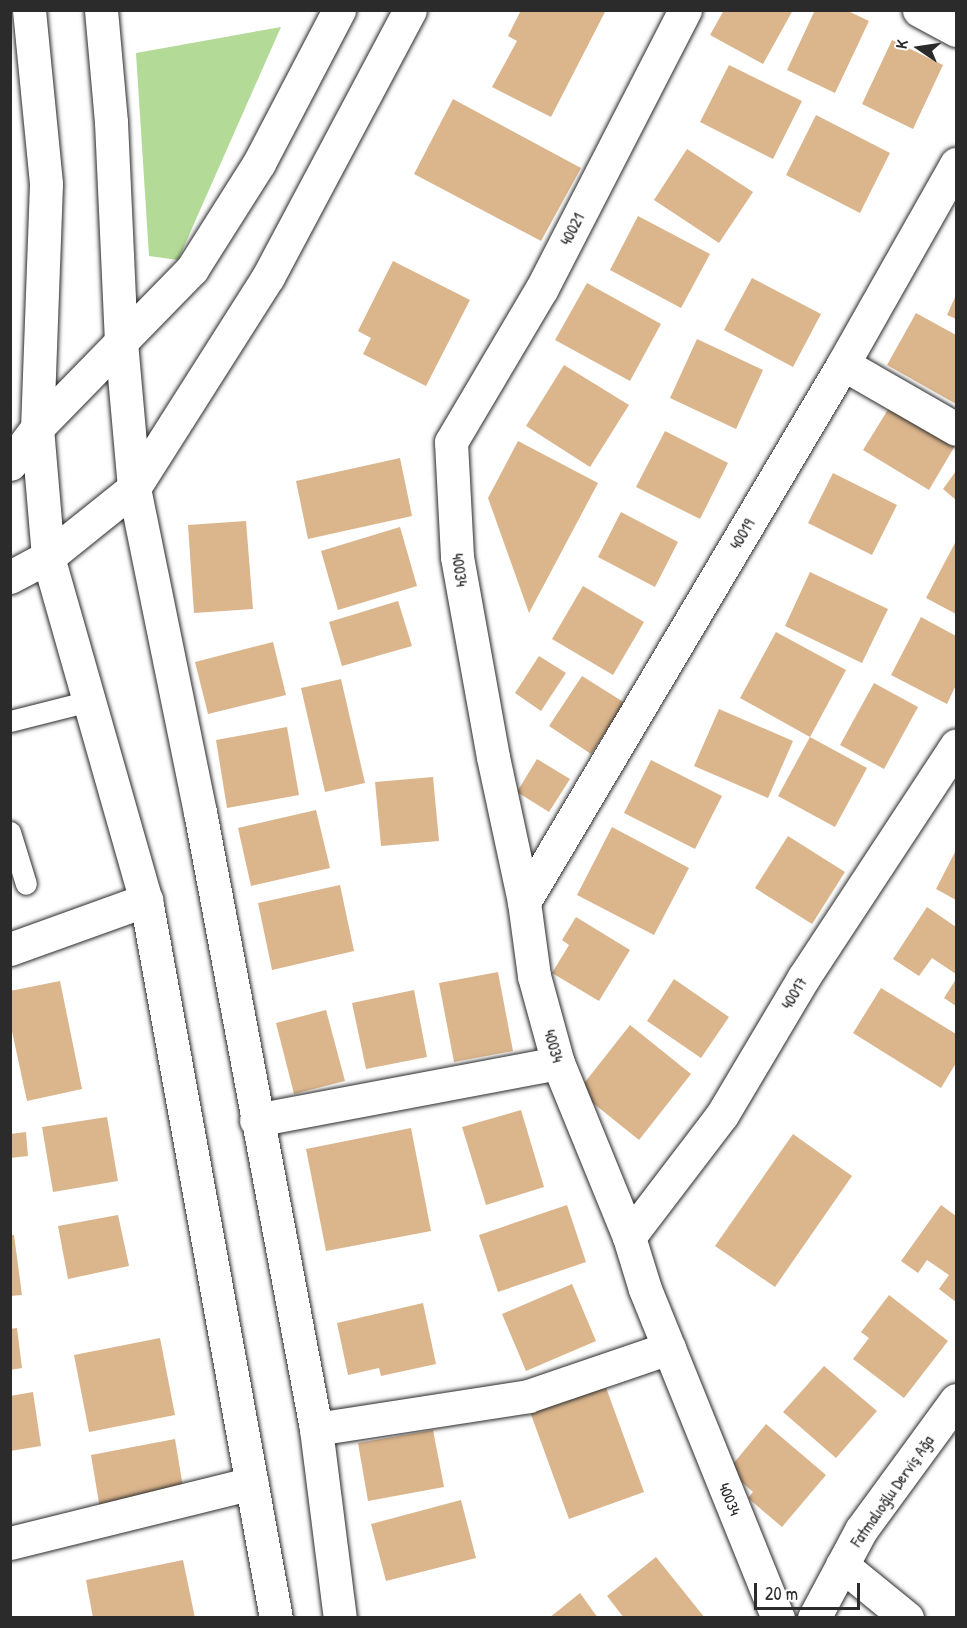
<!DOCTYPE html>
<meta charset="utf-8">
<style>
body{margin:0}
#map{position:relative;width:967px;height:1628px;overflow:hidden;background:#fff;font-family:"Patrick Hand",sans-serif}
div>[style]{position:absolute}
.green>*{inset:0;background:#b3da96}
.building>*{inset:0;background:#dbb58c}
.roads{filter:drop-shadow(0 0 2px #2b2b2b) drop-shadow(0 0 2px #2b2b2b)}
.lane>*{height:21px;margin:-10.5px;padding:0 10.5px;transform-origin:10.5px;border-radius:10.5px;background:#fff}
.street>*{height:33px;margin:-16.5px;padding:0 16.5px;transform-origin:16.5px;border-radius:16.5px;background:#fff}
.secondary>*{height:33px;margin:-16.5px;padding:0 16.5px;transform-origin:16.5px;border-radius:16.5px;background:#fff}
span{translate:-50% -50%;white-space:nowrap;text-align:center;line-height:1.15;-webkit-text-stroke:6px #fff;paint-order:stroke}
.street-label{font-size:16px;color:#2b2b2b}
.frame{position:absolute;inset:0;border:12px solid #2b2b2b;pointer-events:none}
.north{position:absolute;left:889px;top:18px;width:60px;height:60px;-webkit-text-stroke:4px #fff;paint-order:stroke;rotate:283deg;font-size:16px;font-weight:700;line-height:24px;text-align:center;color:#2b2b2b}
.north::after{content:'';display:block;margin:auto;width:21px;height:27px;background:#2b2b2b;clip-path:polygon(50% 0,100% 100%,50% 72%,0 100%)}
.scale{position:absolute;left:754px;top:1583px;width:106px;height:27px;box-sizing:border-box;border:3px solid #2b2b2b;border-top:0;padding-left:8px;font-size:18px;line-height:21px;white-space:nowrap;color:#2b2b2b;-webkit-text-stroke:4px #fff;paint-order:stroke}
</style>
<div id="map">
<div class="green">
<div style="clip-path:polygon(281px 27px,178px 260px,149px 256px,136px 53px)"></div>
</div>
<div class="building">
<div style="clip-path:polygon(521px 10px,606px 10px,551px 117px,492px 87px,517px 41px,508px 36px)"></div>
<div style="clip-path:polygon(724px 10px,793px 10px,763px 64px,710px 35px)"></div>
<div style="clip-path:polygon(815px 10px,846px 10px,869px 21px,835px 93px,787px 70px)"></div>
<div style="clip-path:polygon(892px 40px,943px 65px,913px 129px,862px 104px)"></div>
<div style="clip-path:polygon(729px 65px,802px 101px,773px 159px,700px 122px)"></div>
<div style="clip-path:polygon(453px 99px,581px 168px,541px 241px,414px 174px)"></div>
<div style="clip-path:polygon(816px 115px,890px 153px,860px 213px,786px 175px)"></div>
<div style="clip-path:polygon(687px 149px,753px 192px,719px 243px,654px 200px)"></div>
<div style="clip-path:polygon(638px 216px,710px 254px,681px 308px,610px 270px)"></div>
<div style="clip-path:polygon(393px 261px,470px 300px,426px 386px,363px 354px,371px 338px,358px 331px)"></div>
<div style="clip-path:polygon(752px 278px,821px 314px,793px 367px,724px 330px)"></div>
<div style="clip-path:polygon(587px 283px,661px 324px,630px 381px,555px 340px)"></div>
<div style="clip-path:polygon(956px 295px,956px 319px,947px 315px)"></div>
<div style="clip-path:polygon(916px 313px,956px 335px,956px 404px,887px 365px)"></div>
<div style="clip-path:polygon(697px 339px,763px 370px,736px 429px,670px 398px)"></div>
<div style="clip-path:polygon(564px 365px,629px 405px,590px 467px,526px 426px)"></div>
<div style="clip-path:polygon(892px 403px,956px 444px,929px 490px,863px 450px)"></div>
<div style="clip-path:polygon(665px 431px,728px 463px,700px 519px,636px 487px)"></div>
<div style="clip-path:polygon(518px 441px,598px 483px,529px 613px,488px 498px)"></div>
<div style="clip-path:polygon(400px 458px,412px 516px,308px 539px,296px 481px)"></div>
<div style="clip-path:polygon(956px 471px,956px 500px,943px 489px)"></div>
<div style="clip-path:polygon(833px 473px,897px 505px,872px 555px,808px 523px)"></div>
<div style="clip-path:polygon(621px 512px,678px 542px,655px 587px,598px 557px)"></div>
<div style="clip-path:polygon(246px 521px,253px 609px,194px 613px,188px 525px)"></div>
<div style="clip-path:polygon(400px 527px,417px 586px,338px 610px,321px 551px)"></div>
<div style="clip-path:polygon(956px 541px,956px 614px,926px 598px)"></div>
<div style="clip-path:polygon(810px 572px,888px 609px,862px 663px,785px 626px)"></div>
<div style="clip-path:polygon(583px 586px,644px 622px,613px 675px,552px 639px)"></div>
<div style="clip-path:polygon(398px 601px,412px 646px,342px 666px,329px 622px)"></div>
<div style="clip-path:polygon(921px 617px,956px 636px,956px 685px,947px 704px,891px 675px)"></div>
<div style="clip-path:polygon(776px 632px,846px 670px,810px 737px,740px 698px)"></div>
<div style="clip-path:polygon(273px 642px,286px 695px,208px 714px,195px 662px)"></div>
<div style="clip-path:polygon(539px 656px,566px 673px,541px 711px,515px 693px)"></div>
<div style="clip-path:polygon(582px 676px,625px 703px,591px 754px,549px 726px)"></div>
<div style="clip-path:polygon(341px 679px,365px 783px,325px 792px,301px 688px)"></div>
<div style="clip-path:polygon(874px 683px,918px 707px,884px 769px,840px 745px)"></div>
<div style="clip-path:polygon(719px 709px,793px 741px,768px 798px,694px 766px)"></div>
<div style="clip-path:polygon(287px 727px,299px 795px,227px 808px,216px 740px)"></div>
<div style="clip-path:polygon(810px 737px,867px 768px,835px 827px,778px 796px)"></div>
<div style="clip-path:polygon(537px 759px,570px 779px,549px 812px,517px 792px)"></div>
<div style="clip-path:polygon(651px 760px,722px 796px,695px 849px,624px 813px)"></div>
<div style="clip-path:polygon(433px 777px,439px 841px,381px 846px,375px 782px)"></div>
<div style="clip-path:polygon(316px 810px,330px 868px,251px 886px,238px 828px)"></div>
<div style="clip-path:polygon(612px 827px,689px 868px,654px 935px,577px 895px)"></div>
<div style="clip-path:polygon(788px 836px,845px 872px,812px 924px,755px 888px)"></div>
<div style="clip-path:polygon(956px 850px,956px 900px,936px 889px)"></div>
<div style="clip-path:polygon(340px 885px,354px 951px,272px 970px,258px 903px)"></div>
<div style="clip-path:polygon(927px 907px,956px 927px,956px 974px,932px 958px,919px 976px,893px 959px)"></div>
<div style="clip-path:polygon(576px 917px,630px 950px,599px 1001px,552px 973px,569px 945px,562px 940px)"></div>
<div style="clip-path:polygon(498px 972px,513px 1051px,454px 1062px,439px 983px)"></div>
<div style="clip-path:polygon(674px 979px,729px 1017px,701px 1058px,647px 1021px)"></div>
<div style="clip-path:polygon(956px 979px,956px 1006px,944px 998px)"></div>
<div style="clip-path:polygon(60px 981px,82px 1089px,27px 1101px,10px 1022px,10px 991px)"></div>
<div style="clip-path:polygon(881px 988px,956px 1034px,956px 1063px,941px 1088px,853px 1033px)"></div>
<div style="clip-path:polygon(414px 990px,427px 1057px,366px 1069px,352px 1003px)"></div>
<div style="clip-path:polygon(326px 1010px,345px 1081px,294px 1094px,276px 1023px)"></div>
<div style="clip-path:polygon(630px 1025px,691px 1074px,639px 1140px,578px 1091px)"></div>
<div style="clip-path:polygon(521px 1110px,544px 1187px,486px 1205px,462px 1127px)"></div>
<div style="clip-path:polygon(107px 1117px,118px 1181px,53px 1192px,42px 1127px)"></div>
<div style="clip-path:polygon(411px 1128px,431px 1231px,326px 1251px,306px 1149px)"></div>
<div style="clip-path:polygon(26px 1132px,28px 1156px,10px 1158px,10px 1134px)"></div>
<div style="clip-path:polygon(793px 1134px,852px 1176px,775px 1287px,715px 1246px)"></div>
<div style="clip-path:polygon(567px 1205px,586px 1262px,498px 1292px,479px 1235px)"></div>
<div style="clip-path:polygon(941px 1205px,956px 1216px,956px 1302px,939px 1289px,949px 1275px,927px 1260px,918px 1273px,901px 1261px)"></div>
<div style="clip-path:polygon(118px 1215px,129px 1266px,68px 1279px,58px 1226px)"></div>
<div style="clip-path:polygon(10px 1235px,14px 1235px,22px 1295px,10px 1296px)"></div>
<div style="clip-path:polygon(572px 1284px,596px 1341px,526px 1371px,502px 1314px)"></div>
<div style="clip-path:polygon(889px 1295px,948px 1341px,904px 1398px,853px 1359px,869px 1338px,861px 1332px)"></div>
<div style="clip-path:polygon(423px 1303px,436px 1364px,381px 1376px,379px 1368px,348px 1375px,337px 1323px)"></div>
<div style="clip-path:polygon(17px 1328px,22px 1368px,10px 1370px,10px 1329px)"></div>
<div style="clip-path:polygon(160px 1338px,175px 1415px,89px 1432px,74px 1355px)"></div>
<div style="clip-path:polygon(824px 1366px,877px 1411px,836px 1458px,783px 1412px)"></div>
<div style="clip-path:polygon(604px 1382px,644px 1492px,569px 1519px,529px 1409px)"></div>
<div style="clip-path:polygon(33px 1392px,41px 1446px,10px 1451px,10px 1396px)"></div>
<div style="clip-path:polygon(766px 1424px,826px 1475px,782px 1527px,748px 1498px,753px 1492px,728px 1470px)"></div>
<div style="clip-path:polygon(433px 1430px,444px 1487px,368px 1501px,358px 1443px)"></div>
<div style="clip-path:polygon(175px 1439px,184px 1493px,100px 1509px,91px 1455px)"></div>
<div style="clip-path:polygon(461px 1500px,476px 1558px,386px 1581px,371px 1524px)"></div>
<div style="clip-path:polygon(656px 1557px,705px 1618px,624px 1618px,607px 1596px)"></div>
<div style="clip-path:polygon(183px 1560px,195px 1618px,93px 1618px,86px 1580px)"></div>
<div style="clip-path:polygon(580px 1593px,598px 1618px,549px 1618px)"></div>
</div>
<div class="roads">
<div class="lane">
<div style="left:10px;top:721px;width:81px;rotate:-14.2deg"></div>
<div style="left:10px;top:832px;width:54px;rotate:72.9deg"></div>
</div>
<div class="street">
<div style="left:685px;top:10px;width:313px;rotate:117.2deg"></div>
<div style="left:542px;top:288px;width:179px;rotate:120.6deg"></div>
<div style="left:451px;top:442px;width:115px;rotate:87deg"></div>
<div style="left:457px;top:557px;width:203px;rotate:79.8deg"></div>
<div style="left:493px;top:757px;width:148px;rotate:77.9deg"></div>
<div style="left:524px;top:902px;width:75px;rotate:82.3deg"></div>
<div style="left:534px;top:976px;width:90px;rotate:74.6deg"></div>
<div style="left:558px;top:1063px;width:188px;rotate:67.8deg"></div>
<div style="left:629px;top:1237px;width:54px;rotate:72.9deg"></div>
<div style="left:645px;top:1289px;width:355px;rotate:68deg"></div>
<div style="left:919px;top:10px;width:42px;rotate:28.4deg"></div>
<div style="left:843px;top:364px;width:130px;rotate:29.9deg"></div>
<div style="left:524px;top:902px;width:625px;rotate:-59.33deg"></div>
<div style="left:843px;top:364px;width:230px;rotate:-60.5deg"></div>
<div style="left:10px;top:949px;width:145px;rotate:-19.8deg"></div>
<div style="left:256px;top:1120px;width:307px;rotate:-10.7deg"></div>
<div style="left:629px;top:1237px;width:153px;rotate:-52.7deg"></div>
<div style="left:722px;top:1115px;width:161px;rotate:-59.3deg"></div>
<div style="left:804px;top:977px;width:277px;rotate:-56.7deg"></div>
<div style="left:316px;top:1429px;width:215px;rotate:-8.8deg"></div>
<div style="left:528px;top:1396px;width:149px;rotate:-18.8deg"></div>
<div style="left:10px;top:1543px;width:249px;rotate:-13.9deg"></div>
<div style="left:842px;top:1565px;width:84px;rotate:39.2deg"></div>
<div style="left:814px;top:1618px;width:100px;rotate:-61.9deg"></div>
<div style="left:861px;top:1530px;width:161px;rotate:-53.8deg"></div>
</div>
<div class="secondary">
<div style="left:29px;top:10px;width:175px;rotate:84.4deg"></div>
<div style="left:46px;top:184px;width:244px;rotate:92.1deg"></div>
<div style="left:37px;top:428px;width:129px;rotate:85.1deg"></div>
<div style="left:48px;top:557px;width:357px;rotate:74.1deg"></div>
<div style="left:146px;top:900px;width:730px;rotate:79.74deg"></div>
<div style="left:101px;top:10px;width:112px;rotate:84.9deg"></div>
<div style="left:111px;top:122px;width:220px;rotate:87.4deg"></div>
<div style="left:121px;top:342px;width:147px;rotate:84.9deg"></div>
<div style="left:134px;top:488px;width:331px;rotate:78.5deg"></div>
<div style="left:200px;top:812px;width:628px;rotate:79.35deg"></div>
<div style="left:316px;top:1429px;width:191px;rotate:82.8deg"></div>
<div style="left:10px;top:464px;width:45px;rotate:-53.1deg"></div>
<div style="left:37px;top:428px;width:222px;rotate:-45.7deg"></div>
<div style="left:192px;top:269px;width:125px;rotate:-57.7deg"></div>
<div style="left:259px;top:163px;width:173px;rotate:-62.4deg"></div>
<div style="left:10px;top:577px;width:43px;rotate:-27.8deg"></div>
<div style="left:48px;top:557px;width:110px;rotate:-38.7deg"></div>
<div style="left:134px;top:488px;width:250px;rotate:-57.6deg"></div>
<div style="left:268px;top:277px;width:302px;rotate:-62deg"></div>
</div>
</div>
<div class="street-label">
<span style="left:572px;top:229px;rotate:-63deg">40021</span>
<span style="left:742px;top:534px;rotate:-59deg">40019</span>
<span style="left:460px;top:570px;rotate:82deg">40034</span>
<span style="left:794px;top:993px;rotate:-59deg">40017</span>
<span style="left:554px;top:1046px;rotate:74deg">40034</span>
<span style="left:892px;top:1491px;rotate:-55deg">Fatmalıoğlu Derviş Ağa</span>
<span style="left:730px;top:1499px;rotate:68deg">40034</span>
</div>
<div class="frame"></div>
<div class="north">K</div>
<div class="scale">20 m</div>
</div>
